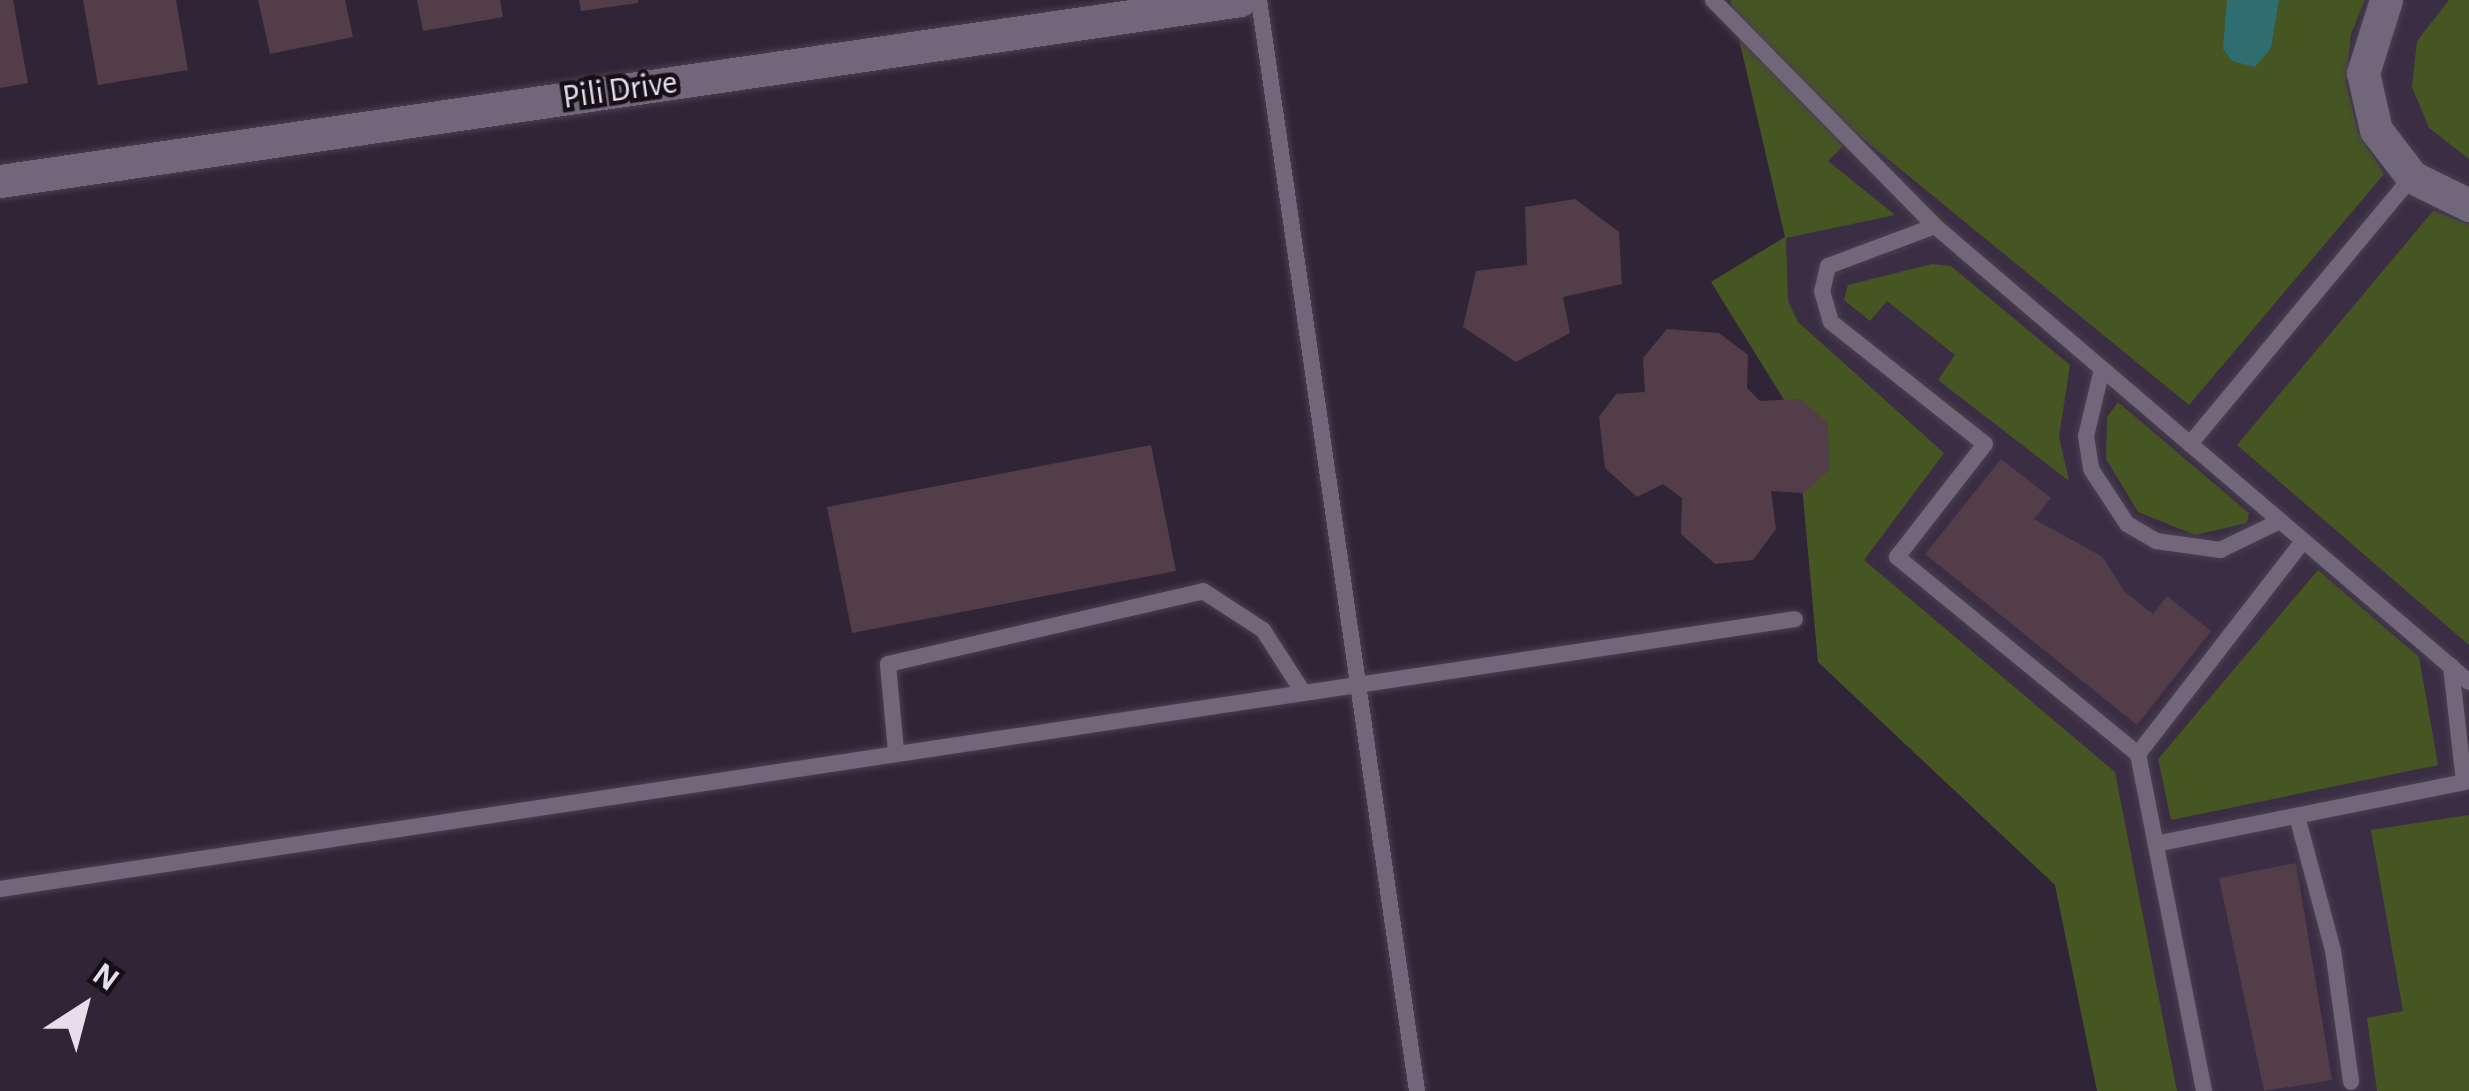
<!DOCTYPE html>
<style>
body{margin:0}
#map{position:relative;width:2469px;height:1091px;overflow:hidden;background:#2f2536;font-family:"Alegreya Sans",sans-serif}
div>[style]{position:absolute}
.built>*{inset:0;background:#3b2d44}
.green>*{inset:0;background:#465622}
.water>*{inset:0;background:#2e6e71}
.building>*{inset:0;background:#523d49}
.roads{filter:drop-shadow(0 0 3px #49404e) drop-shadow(0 0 3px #49404e)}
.lane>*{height:16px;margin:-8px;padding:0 8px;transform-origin:8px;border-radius:8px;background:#72677a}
.street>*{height:33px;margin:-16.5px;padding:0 16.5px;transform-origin:16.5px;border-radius:16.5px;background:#72677a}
span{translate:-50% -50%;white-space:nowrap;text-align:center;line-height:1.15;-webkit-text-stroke:9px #151018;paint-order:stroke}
.street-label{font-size:33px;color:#e6dfea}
.north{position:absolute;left:24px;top:947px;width:120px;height:120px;-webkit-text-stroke:9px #151018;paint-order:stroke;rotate:36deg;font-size:33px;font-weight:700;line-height:48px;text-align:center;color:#e6dfea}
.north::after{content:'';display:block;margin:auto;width:42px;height:54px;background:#e6dfea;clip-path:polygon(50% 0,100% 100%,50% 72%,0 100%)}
</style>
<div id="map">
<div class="built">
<div style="clip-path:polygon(1730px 0,2469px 0,2469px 1091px,2097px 1091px,2055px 885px,1818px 662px,1796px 419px,1711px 282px,1785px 237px)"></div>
</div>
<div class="green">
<div style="clip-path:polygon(1730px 0,2365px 0,2351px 34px,2346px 83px,2358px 132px,2384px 174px,2189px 405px,1856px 133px,1828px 161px,1895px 215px,1786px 238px,1788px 301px,1798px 322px,1944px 453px,1864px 560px,2115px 772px,2177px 1091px,2097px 1091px,2055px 885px,1818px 662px,1796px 419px,1711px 282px,1785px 237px)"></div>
<div style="clip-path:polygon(2449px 0,2469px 0,2469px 159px,2429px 128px,2412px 87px,2417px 41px)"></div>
<div style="clip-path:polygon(2433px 211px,2469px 224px,2469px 645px,2237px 445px)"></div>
<div style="clip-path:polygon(1932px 264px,1951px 266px,2070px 365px,2059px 437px,2069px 481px,1938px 380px,1955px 355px,1887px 301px,1870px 321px,1844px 300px,1848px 285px)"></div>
<div style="clip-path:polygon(2118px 402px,2249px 513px,2247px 523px,2195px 535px,2138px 512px,2106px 459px,2107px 417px)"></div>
<div style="clip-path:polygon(2318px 570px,2419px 657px,2438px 765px,2171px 820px,2158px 759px)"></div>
<div style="clip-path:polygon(2469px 815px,2469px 1091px,2377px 1091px,2367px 1018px,2403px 1011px,2371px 830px)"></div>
</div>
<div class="water">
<div style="clip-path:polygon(2227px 0,2279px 0,2271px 48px,2255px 67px,2232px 61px,2223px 49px)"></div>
</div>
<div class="building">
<div style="clip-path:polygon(0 0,13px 0,28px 83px,0 88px)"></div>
<div style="clip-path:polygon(83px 0,176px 0,188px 70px,98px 85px)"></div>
<div style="clip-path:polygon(258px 0,345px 0,353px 37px,270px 54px)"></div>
<div style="clip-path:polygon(417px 0,500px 0,503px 17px,423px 31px)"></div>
<div style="clip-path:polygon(579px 0,638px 0,638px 3px,581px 11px)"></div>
<div style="clip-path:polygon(1575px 199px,1619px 232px,1622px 284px,1563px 297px,1570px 333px,1516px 362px,1463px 327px,1476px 271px,1527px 265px,1525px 207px)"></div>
<div style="clip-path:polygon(1667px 329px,1719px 333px,1748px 355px,1747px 388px,1760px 401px,1800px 399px,1828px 423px,1829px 470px,1804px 493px,1771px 491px,1776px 529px,1753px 560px,1715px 564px,1681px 534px,1682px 498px,1663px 484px,1637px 497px,1605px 468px,1599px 417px,1616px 394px,1645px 392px,1643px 358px)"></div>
<div style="clip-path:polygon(1151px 445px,1176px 571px,852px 633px,827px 507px)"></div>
<div style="clip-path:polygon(2001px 459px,2051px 498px,2034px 519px,2103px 557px,2124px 591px,2153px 614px,2167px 596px,2211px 631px,2137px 725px,1925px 554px)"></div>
<div style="clip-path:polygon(2296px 863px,2332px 1080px,2264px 1091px,2219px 878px)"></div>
</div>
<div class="roads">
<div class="lane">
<div style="left:1259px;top:0;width:1102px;rotate:81.76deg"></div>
<div style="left:1713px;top:0;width:317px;rotate:45.5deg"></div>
<div style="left:1935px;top:226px;width:702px;rotate:40.5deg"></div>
<div style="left:1935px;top:226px;width:114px;rotate:159.5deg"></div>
<div style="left:1828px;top:266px;width:26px;rotate:103deg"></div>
<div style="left:1822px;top:291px;width:32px;rotate:74deg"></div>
<div style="left:1831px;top:322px;width:196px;rotate:38.4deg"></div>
<div style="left:1985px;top:444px;width:143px;rotate:127.9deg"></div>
<div style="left:1897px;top:557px;width:311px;rotate:39.3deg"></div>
<div style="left:2138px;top:754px;width:343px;rotate:78.9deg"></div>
<div style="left:2102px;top:369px;width:69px;rotate:103.4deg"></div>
<div style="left:2086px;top:436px;width:33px;rotate:81deg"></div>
<div style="left:2091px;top:469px;width:66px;rotate:56.8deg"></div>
<div style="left:2127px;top:524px;width:34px;rotate:30deg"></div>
<div style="left:2156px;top:541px;width:65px;rotate:8deg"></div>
<div style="left:2220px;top:550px;width:67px;rotate:-25.8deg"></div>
<div style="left:2190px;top:444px;width:347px;rotate:-50.3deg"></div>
<div style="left:896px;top:751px;width:87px;rotate:-95.3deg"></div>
<div style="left:888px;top:664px;width:323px;rotate:-13deg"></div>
<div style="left:1203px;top:591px;width:72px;rotate:33deg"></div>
<div style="left:1263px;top:630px;width:70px;rotate:57.2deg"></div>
<div style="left:2138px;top:754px;width:269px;rotate:-52.2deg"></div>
<div style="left:2297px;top:816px;width:139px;rotate:75deg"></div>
<div style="left:2333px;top:950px;width:133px;rotate:82.2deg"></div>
<div style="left:2160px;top:843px;width:310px;rotate:-11.3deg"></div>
<div style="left:2464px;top:782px;width:117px;rotate:-96.4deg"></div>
<div style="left:0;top:889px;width:1815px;rotate:-8.55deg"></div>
</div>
<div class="street">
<div style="left:2386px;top:0;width:77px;rotate:107.5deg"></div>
<div style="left:2363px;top:73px;width:58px;rotate:77.2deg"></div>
<div style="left:2376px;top:130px;width:59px;rotate:52.5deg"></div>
<div style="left:2412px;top:177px;width:64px;rotate:26.2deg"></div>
<div style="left:0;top:181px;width:1253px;rotate:-8.3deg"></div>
</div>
</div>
<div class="street-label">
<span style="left:620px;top:91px;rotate:-8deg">Pili Drive</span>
</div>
<div class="north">N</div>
</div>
